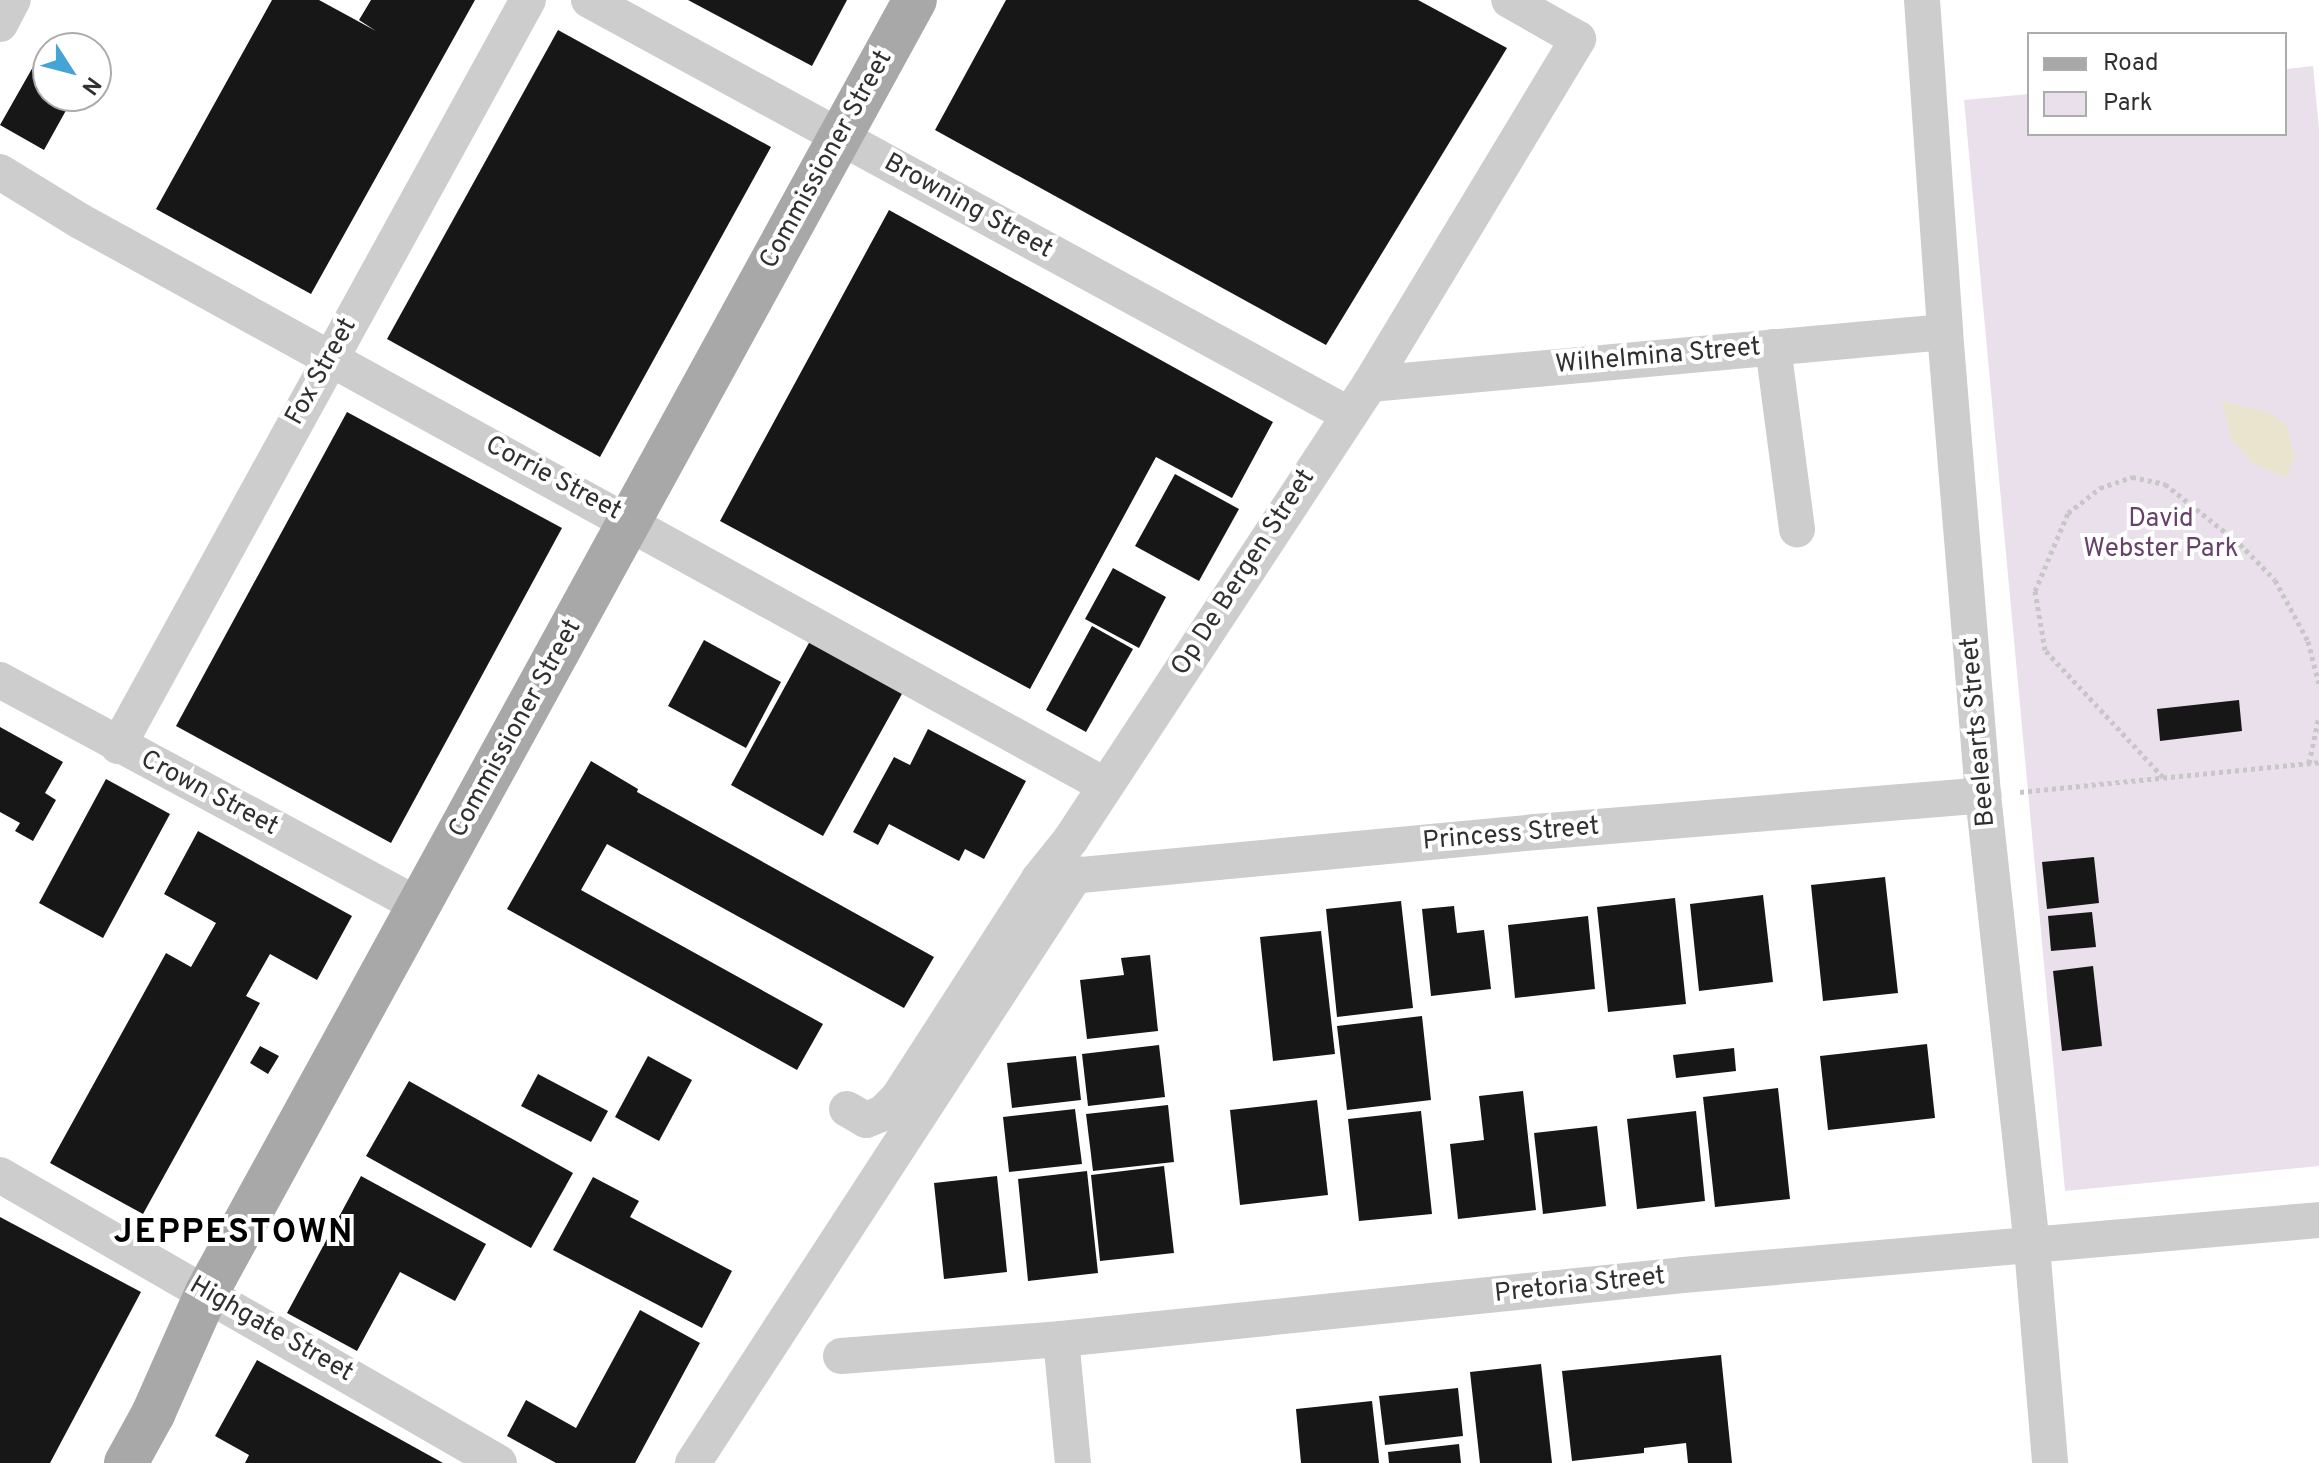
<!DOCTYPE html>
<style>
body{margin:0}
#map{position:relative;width:2319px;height:1463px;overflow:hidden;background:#fff;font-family:Overpass,sans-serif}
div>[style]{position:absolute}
.green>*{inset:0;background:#eae0ec}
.water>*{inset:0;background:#eae4ce}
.building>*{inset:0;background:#171717}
.path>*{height:5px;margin-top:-2.5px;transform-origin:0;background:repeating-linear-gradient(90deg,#c7c7c7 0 4px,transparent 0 8px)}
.minor>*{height:36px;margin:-18px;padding:0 18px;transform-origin:18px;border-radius:18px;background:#cdcdcd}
.major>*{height:44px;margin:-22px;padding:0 22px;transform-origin:22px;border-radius:22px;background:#a8a8a8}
span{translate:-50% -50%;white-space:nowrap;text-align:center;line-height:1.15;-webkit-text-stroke:8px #fff;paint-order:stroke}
.street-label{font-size:26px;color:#303030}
.park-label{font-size:26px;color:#674169}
.district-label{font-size:34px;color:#000;font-weight:700;letter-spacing:2px}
.legend{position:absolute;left:2027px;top:32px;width:260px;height:104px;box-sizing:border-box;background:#fff;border:2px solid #acacac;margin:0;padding:10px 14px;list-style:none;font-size:24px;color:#303030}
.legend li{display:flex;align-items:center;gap:16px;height:40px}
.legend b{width:40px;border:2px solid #acacac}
.north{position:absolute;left:32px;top:32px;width:80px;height:80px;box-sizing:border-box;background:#fff;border:2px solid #acacac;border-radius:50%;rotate:126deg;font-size:22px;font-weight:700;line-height:32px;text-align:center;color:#303030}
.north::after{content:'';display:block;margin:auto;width:28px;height:36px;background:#44a4d6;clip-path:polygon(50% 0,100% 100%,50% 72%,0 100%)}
</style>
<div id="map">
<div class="green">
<div style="clip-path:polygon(2313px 66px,2319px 129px,2319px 1166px,2065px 1191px,1964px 100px,2029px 94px,2029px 134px,2285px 134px,2285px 69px)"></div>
</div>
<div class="water">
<div style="clip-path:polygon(2222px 401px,2267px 412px,2286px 424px,2295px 456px,2287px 477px,2254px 464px,2232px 440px)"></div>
</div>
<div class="building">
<div style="clip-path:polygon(272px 0,319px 0,376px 31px,359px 20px,371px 0,475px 0,311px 294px,156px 209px)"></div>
<div style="clip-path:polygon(688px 0,847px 0,812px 66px)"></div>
<div style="clip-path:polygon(1006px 0,1418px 0,1507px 48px,1326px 345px,935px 130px)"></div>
<div style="clip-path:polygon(558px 30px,771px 147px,600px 457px,387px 339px)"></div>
<div style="clip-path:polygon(42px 51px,48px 55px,48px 96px,74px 96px,44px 150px,0 125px)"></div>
<div style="clip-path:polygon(889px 210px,1273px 422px,1232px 498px,1156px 457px,1030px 689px,720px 521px)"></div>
<div style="clip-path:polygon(347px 412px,562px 528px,391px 843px,176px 726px)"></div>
<div style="clip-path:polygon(1175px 474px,1239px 509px,1199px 581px,1135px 546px)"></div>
<div style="clip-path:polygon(1113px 568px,1166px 597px,1139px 648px,1085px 619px)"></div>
<div style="clip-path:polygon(1092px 626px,1133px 649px,1086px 732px,1046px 710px)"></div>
<div style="clip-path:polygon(704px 640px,781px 682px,746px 748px,668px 706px)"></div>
<div style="clip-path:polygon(810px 641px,903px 692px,823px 836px,731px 785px)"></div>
<div style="clip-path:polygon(2239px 700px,2242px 731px,2160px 741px,2157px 709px)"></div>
<div style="clip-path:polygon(0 727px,63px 762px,45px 793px,56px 800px,33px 841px,15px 831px,20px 823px,0 812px)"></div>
<div style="clip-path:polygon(928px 729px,1026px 781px,984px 859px,965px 849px,959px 861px,889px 824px,878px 845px,853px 832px,894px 757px,910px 765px)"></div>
<div style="clip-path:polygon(591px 761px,638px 789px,637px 792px,934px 957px,904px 1008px,607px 844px,581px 890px,823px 1024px,797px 1070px,507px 909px)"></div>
<div style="clip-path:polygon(106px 779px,170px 814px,103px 938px,39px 903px)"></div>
<div style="clip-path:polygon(198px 831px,352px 916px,317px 980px,270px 954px,246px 996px,260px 1003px,143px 1214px,50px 1163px,166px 953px,191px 967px,216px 923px,164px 894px)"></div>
<div style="clip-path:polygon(2094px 857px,2099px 903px,2047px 909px,2042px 862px)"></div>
<div style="clip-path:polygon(1885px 877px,1898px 993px,1823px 1001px,1811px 885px)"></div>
<div style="clip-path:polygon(1763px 895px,1773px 982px,1699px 991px,1690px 904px)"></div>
<div style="clip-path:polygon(1675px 898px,1686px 1004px,1608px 1012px,1597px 907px)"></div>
<div style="clip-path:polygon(1401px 901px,1413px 1008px,1337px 1017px,1326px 909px)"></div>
<div style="clip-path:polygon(1454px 906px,1457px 933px,1484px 930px,1491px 989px,1431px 996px,1422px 909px)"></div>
<div style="clip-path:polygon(2092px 912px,2096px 947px,2051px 951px,2048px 916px)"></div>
<div style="clip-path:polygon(1588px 916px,1595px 989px,1515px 998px,1508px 925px)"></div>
<div style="clip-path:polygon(1321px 931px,1335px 1054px,1273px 1061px,1260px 937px)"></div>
<div style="clip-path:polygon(1150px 955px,1158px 1031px,1087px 1039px,1080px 980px,1124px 975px,1121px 958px)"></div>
<div style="clip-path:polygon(2093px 966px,2102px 1046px,2062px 1051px,2053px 971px)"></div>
<div style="clip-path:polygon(1422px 1016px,1431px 1100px,1347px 1110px,1337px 1026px)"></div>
<div style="clip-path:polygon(1927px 1044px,1935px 1118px,1828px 1130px,1820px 1056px)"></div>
<div style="clip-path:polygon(1159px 1045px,1165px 1097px,1088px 1106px,1082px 1054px)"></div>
<div style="clip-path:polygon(260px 1046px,279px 1056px,268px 1074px,250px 1063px)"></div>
<div style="clip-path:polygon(1734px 1048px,1736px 1071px,1676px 1078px,1673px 1055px)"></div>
<div style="clip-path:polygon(648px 1056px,692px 1080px,659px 1141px,615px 1117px)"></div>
<div style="clip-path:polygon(1076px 1056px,1081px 1100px,1012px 1108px,1007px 1063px)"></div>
<div style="clip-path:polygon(538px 1074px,608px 1111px,591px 1142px,521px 1106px)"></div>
<div style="clip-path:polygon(409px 1081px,573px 1173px,531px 1248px,366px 1156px)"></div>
<div style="clip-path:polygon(1778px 1088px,1790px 1199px,1715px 1207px,1703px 1097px)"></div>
<div style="clip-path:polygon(1523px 1091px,1536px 1210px,1458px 1219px,1450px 1144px,1484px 1140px,1479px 1096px)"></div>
<div style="clip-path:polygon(1317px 1100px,1328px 1195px,1240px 1205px,1230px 1110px)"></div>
<div style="clip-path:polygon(1168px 1105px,1174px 1162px,1093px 1171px,1086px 1114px)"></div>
<div style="clip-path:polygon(1075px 1109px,1082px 1164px,1009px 1172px,1003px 1117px)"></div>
<div style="clip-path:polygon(1421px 1111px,1432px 1214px,1359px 1221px,1348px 1119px)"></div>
<div style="clip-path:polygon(1696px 1111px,1705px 1201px,1637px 1209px,1627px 1119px)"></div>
<div style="clip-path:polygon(1597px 1126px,1606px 1206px,1543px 1214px,1534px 1133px)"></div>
<div style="clip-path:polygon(1164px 1166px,1174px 1253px,1100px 1261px,1091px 1175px)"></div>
<div style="clip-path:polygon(1087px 1171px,1098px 1273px,1028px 1281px,1018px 1179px)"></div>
<div style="clip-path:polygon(361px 1176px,486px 1244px,455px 1301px,400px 1272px,357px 1351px,287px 1313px)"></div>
<div style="clip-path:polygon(997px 1176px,1007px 1272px,944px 1279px,934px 1183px)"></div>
<div style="clip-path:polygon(593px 1177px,639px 1201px,630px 1217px,732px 1271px,702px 1328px,553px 1250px)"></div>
<div style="clip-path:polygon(0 1217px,141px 1292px,50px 1463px,0 1463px)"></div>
<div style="clip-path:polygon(640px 1310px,700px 1343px,635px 1463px,556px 1463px,507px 1436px,526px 1400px,576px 1428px)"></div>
<div style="clip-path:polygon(1721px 1355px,1732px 1463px,1688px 1463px,1686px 1443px,1644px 1448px,1644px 1453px,1572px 1461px,1562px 1371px)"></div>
<div style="clip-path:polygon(257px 1360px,443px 1463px,245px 1463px,249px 1455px,215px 1436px)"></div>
<div style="clip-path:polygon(1541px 1364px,1552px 1463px,1480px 1463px,1470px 1372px)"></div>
<div style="clip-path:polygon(1458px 1388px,1463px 1436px,1385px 1445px,1379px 1396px)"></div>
<div style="clip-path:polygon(1372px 1401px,1379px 1463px,1301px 1463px,1296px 1409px)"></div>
<div style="clip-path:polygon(1459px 1444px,1461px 1463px,1389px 1463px,1388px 1452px)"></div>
</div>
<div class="path">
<div style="left:2309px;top:763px;width:48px;rotate:-78deg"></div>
<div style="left:2163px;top:777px;width:173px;rotate:-132.9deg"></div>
<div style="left:2045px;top:650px;width:60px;rotate:-99.6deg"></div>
<div style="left:2035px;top:591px;width:85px;rotate:-67.1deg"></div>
<div style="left:2068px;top:513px;width:41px;rotate:-38deg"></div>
<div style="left:2100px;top:488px;width:34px;rotate:-19deg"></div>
<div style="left:2132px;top:477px;width:34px;rotate:12deg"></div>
<div style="left:2165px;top:484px;width:96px;rotate:38.7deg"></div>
<div style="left:2240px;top:544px;width:50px;rotate:45.8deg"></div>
<div style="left:2275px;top:580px;width:69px;rotate:61.6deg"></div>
<div style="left:2308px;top:641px;width:44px;rotate:75.7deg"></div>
<div style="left:2020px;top:792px;width:301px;rotate:-5.7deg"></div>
</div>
<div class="minor">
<div style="left:589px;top:0;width:865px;rotate:28.61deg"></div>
<div style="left:1922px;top:0;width:333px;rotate:86deg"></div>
<div style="left:1945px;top:332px;width:465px;rotate:85.3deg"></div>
<div style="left:1983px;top:795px;width:455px;rotate:83.8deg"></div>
<div style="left:2032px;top:1247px;width:217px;rotate:85.2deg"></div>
<div style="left:0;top:24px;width:27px;rotate:-62deg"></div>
<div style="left:0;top:172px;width:94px;rotate:31.5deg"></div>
<div style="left:80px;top:221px;width:1171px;rotate:28.84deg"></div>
<div style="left:1773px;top:347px;width:184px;rotate:82.5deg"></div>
<div style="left:1370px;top:384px;width:577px;rotate:-5.17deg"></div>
<div style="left:0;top:680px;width:477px;rotate:28.3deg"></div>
<div style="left:118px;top:746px;width:851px;rotate:-61.21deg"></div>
<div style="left:1039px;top:879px;width:499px;rotate:-5.4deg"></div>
<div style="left:1536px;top:832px;width:449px;rotate:-4.7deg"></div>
<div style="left:847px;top:1109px;width:22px;rotate:30deg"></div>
<div style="left:866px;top:1120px;width:18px;rotate:-22deg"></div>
<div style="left:883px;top:1113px;width:21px;rotate:-45deg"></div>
<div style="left:898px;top:1098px;width:260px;rotate:-57.2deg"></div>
<div style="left:1039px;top:879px;width:51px;rotate:-51.3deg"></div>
<div style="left:1071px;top:839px;width:544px;rotate:-56.69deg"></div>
<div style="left:1370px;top:384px;width:403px;rotate:-58.9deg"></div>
<div style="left:1578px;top:39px;width:79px;rotate:-150.5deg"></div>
<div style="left:0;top:1175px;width:576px;rotate:29.99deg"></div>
<div style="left:1061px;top:1339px;width:125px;rotate:84.5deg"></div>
<div style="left:841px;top:1356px;width:221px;rotate:-4.4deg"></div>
<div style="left:1061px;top:1339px;width:625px;rotate:-5.87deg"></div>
<div style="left:1683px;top:1275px;width:638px;rotate:-4.94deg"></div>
<div style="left:693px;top:1463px;width:703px;rotate:-56.97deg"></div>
</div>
<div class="major">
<div style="left:126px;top:1463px;width:56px;rotate:-61.1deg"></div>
<div style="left:153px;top:1414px;width:133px;rotate:-66.1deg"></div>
<div style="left:207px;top:1292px;width:1473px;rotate:-61.28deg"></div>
</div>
<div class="street-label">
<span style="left:827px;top:160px;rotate:-61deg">Commissioner Street</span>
<span style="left:968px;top:207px;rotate:29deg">Browning Street</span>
<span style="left:1658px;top:357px;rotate:-5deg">Wilhelmina Street</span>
<span style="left:322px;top:372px;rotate:-61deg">Fox Street</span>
<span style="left:553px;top:479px;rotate:28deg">Corrie Street</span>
<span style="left:1244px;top:573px;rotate:-57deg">Op De Bergen Street</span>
<span style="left:516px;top:729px;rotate:-61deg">Commissioner Street</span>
<span style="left:1979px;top:732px;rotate:-95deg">Beelearts Street</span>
<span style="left:209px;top:794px;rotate:28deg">Crown Street</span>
<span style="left:1511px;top:835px;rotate:-5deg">Princess Street</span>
<span style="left:1580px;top:1286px;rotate:-6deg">Pretoria Street</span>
<span style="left:271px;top:1330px;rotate:30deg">Highgate Street</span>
</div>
<div class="park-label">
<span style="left:2161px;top:535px">David<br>Webster Park</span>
</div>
<div class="district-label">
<span style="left:234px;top:1234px">JEPPESTOWN</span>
</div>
<ul class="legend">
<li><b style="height:10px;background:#a8a8a8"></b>Road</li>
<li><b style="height:22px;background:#eae0ec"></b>Park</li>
</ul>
<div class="north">N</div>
</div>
